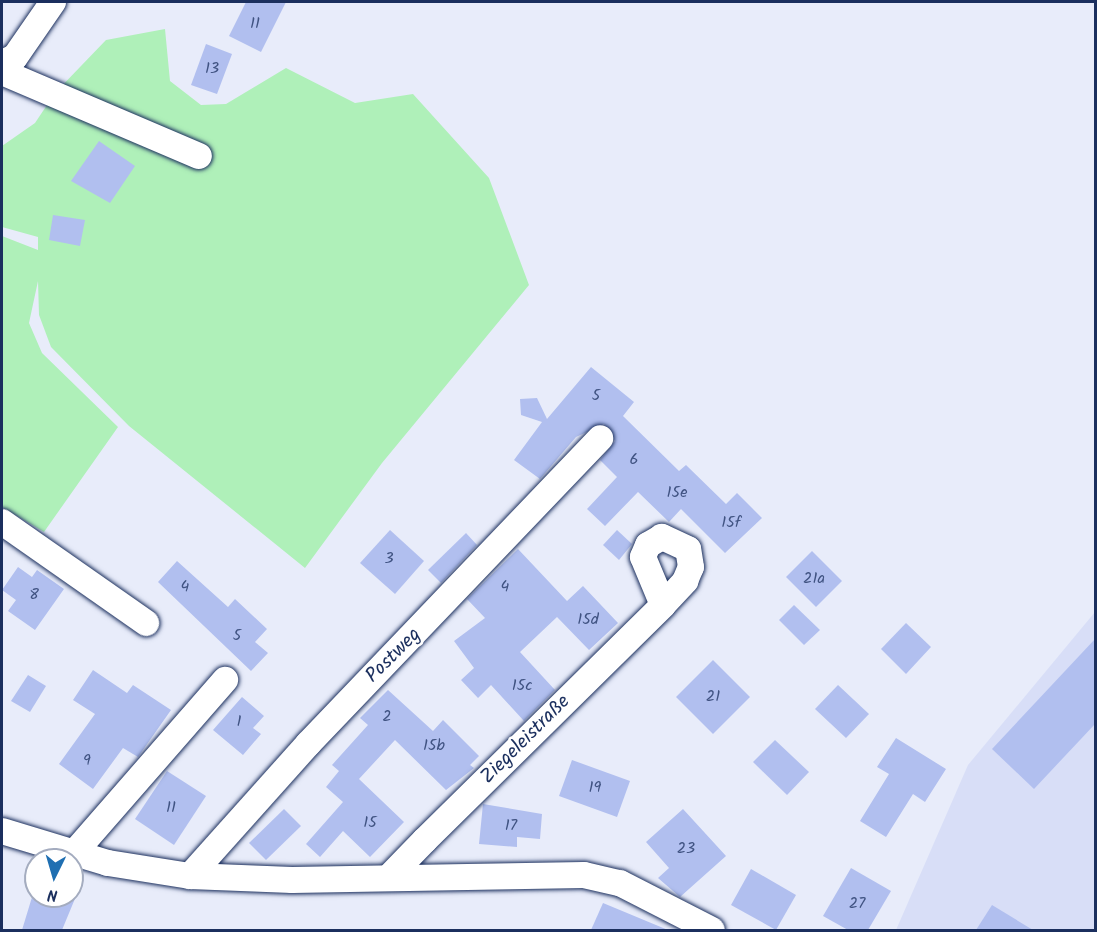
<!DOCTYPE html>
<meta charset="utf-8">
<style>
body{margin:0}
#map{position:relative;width:1097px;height:932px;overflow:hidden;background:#e8ecfa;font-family:Kalam,sans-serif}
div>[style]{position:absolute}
.built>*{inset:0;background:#d8def7}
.green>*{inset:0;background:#aff0b9}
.building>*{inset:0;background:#b1bfef}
.roads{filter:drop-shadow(0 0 2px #1b2f5e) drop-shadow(0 0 2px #1b2f5e)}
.minor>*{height:26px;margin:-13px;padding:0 13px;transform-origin:13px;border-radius:13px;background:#fff}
span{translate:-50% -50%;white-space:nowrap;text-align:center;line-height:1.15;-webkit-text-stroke:5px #fff;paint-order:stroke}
.number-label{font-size:16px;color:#405382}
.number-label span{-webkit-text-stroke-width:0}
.street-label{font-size:20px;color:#1b2f5e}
.frame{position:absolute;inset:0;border:3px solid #1b2f5e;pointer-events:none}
.north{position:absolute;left:24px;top:848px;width:60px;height:60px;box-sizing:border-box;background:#fff;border:2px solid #a4acbf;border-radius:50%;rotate:185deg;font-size:16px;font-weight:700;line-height:24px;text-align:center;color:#1b2f5e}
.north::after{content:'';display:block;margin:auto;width:21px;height:27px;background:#1f6fb2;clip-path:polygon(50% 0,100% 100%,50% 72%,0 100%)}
</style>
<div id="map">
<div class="built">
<div style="clip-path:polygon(1095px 612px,1095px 930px,896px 930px,968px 765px)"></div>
</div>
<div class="green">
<div style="clip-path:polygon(165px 29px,170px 81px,201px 105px,226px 104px,286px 68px,355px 103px,413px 94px,489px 178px,529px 285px,382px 463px,305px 568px,129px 426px,51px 347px,39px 315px,38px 281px,29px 323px,42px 353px,118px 427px,44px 532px,2px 507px,2px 236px,38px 250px,38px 237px,2px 227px,2px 146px,35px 123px,55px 93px,106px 40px)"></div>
</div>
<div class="building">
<div style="clip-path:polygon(246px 2px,286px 2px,261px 52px,229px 36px)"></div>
<div style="clip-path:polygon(206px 44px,232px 54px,217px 94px,191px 85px)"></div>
<div style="clip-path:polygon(99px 141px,135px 166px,110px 203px,71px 181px)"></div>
<div style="clip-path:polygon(53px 215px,85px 220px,80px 246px,49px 240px)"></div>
<div style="clip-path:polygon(591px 367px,634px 402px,623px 416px,679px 471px,686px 465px,726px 504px,737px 493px,762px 518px,725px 553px,681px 509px,669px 522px,638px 492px,605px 526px,587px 509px,617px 477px,600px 460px,615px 441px,604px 424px,576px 437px,540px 479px,514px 460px,542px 422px,521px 415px,520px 399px,537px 398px,547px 419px)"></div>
<div style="clip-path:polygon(390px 530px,424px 561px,395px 594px,360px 563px)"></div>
<div style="clip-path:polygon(617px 530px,632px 544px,619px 560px,603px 545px)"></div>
<div style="clip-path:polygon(466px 533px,477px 545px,441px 583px,428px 570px)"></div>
<div style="clip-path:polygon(518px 549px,567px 601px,583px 586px,618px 623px,589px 650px,557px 617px,520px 652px,555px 690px,524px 721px,491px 685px,478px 698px,461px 680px,474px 668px,454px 641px,485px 618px,467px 599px)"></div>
<div style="clip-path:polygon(812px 551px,842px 581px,816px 607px,786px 577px)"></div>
<div style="clip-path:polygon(177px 561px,228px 607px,235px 599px,267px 629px,255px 642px,268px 653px,251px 671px,158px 582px)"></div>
<div style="clip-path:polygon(18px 567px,32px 577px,37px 570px,64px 589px,35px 630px,8px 611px,16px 600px,2px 590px)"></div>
<div style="clip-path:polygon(794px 605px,820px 630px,804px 645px,779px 620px)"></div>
<div style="clip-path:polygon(906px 623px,931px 647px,906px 674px,881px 649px)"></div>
<div style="clip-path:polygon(1095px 639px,1095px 724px,1034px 789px,992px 749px)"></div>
<div style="clip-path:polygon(713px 660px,750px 697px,713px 734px,676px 697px)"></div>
<div style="clip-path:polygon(93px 670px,127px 693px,133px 685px,171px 710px,138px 757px,123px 748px,93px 789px,59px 764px,95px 714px,73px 700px)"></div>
<div style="clip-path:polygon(28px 675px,46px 686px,30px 712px,11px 701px)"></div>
<div style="clip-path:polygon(838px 685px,869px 714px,846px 738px,815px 709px)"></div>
<div style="clip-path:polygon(388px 690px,433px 731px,443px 720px,479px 756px,470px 765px,474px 768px,446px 790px,395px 740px,359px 779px,404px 822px,370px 857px,343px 831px,320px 857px,306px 844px,343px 802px,326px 787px,339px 771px,332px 765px,368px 725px,360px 718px)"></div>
<div style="clip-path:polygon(242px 697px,264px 716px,253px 728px,261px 734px,243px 755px,213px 730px)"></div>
<div style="clip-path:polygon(896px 738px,946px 769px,925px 802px,913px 794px,886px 837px,860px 821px,889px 774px,877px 767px)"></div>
<div style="clip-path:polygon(775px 740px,809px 772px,787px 795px,753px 762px)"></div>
<div style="clip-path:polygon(572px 760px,630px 781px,617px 817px,559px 796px)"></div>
<div style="clip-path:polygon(167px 771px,206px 796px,174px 845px,135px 819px)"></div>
<div style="clip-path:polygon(483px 804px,542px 814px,540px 839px,517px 837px,517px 847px,479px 844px)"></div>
<div style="clip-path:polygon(284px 809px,301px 826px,266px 860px,249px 843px)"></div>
<div style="clip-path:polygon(683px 809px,726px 856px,680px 897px,658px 878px,669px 868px,646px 842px)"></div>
<div style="clip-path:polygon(851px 868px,891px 891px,868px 930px,848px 930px,823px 916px)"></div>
<div style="clip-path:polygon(751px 869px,796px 895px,776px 930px,731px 905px)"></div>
<div style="clip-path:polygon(36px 884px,36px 896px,72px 896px,72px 887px,79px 889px,62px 930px,22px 930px)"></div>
<div style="clip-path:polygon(603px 903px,668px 930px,591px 930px)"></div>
<div style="clip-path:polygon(992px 905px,1033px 930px,976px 930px)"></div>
</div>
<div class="roads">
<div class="minor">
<div style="left:2px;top:63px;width:14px;rotate:-25deg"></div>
<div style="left:15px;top:57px;width:67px;rotate:-55.4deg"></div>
<div style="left:2px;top:72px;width:214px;rotate:23.1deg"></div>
<div style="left:2px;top:522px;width:176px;rotate:35deg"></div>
<div style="left:2px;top:831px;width:111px;rotate:16.8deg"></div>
<div style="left:108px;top:863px;width:83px;rotate:9deg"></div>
<div style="left:190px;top:876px;width:102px;rotate:2.2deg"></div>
<div style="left:292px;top:880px;width:292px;rotate:-1deg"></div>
<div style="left:584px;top:875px;width:37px;rotate:13deg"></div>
<div style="left:620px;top:883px;width:103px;rotate:27.1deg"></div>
<div style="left:74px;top:853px;width:230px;rotate:-48.9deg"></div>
<div style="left:190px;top:876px;width:177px;rotate:-48.2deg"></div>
<div style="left:308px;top:744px;width:423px;rotate:-46.3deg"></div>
<div style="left:390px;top:876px;width:50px;rotate:-45.8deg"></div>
<div style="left:425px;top:840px;width:334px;rotate:-44.6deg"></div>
<div style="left:663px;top:605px;width:33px;rotate:-47deg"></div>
<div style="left:685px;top:581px;width:15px;rotate:-67deg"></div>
<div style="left:691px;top:567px;width:18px;rotate:-99deg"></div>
<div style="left:688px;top:549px;width:29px;rotate:-155deg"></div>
<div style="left:662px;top:537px;width:16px;rotate:150deg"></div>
<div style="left:648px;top:545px;width:13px;rotate:113deg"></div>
<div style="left:643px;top:557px;width:52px;rotate:67.4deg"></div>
</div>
</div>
<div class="number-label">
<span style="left:255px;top:24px">11</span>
<span style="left:212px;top:69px">13</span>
<span style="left:596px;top:396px">5</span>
<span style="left:634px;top:460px">6</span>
<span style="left:677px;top:493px">15e</span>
<span style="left:731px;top:523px">15f</span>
<span style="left:389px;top:559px">3</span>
<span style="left:814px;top:579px">21a</span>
<span style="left:185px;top:587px">4</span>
<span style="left:505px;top:587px">4</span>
<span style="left:34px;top:595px">8</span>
<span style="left:588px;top:620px">15d</span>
<span style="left:237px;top:636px">5</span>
<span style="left:522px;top:686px">15c</span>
<span style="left:713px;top:697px">21</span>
<span style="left:387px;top:717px">2</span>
<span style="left:239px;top:722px">1</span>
<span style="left:434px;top:746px">15b</span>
<span style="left:87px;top:761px">9</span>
<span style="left:595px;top:788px">19</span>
<span style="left:171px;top:808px">11</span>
<span style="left:370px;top:823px">15</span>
<span style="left:511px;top:826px">17</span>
<span style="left:686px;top:849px">23</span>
<span style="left:857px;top:904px">27</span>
</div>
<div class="street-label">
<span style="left:394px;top:656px;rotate:-45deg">Postweg</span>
<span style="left:526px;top:740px;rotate:-45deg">Ziegeleistraße</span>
</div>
<div class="frame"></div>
<div class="north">N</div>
</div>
